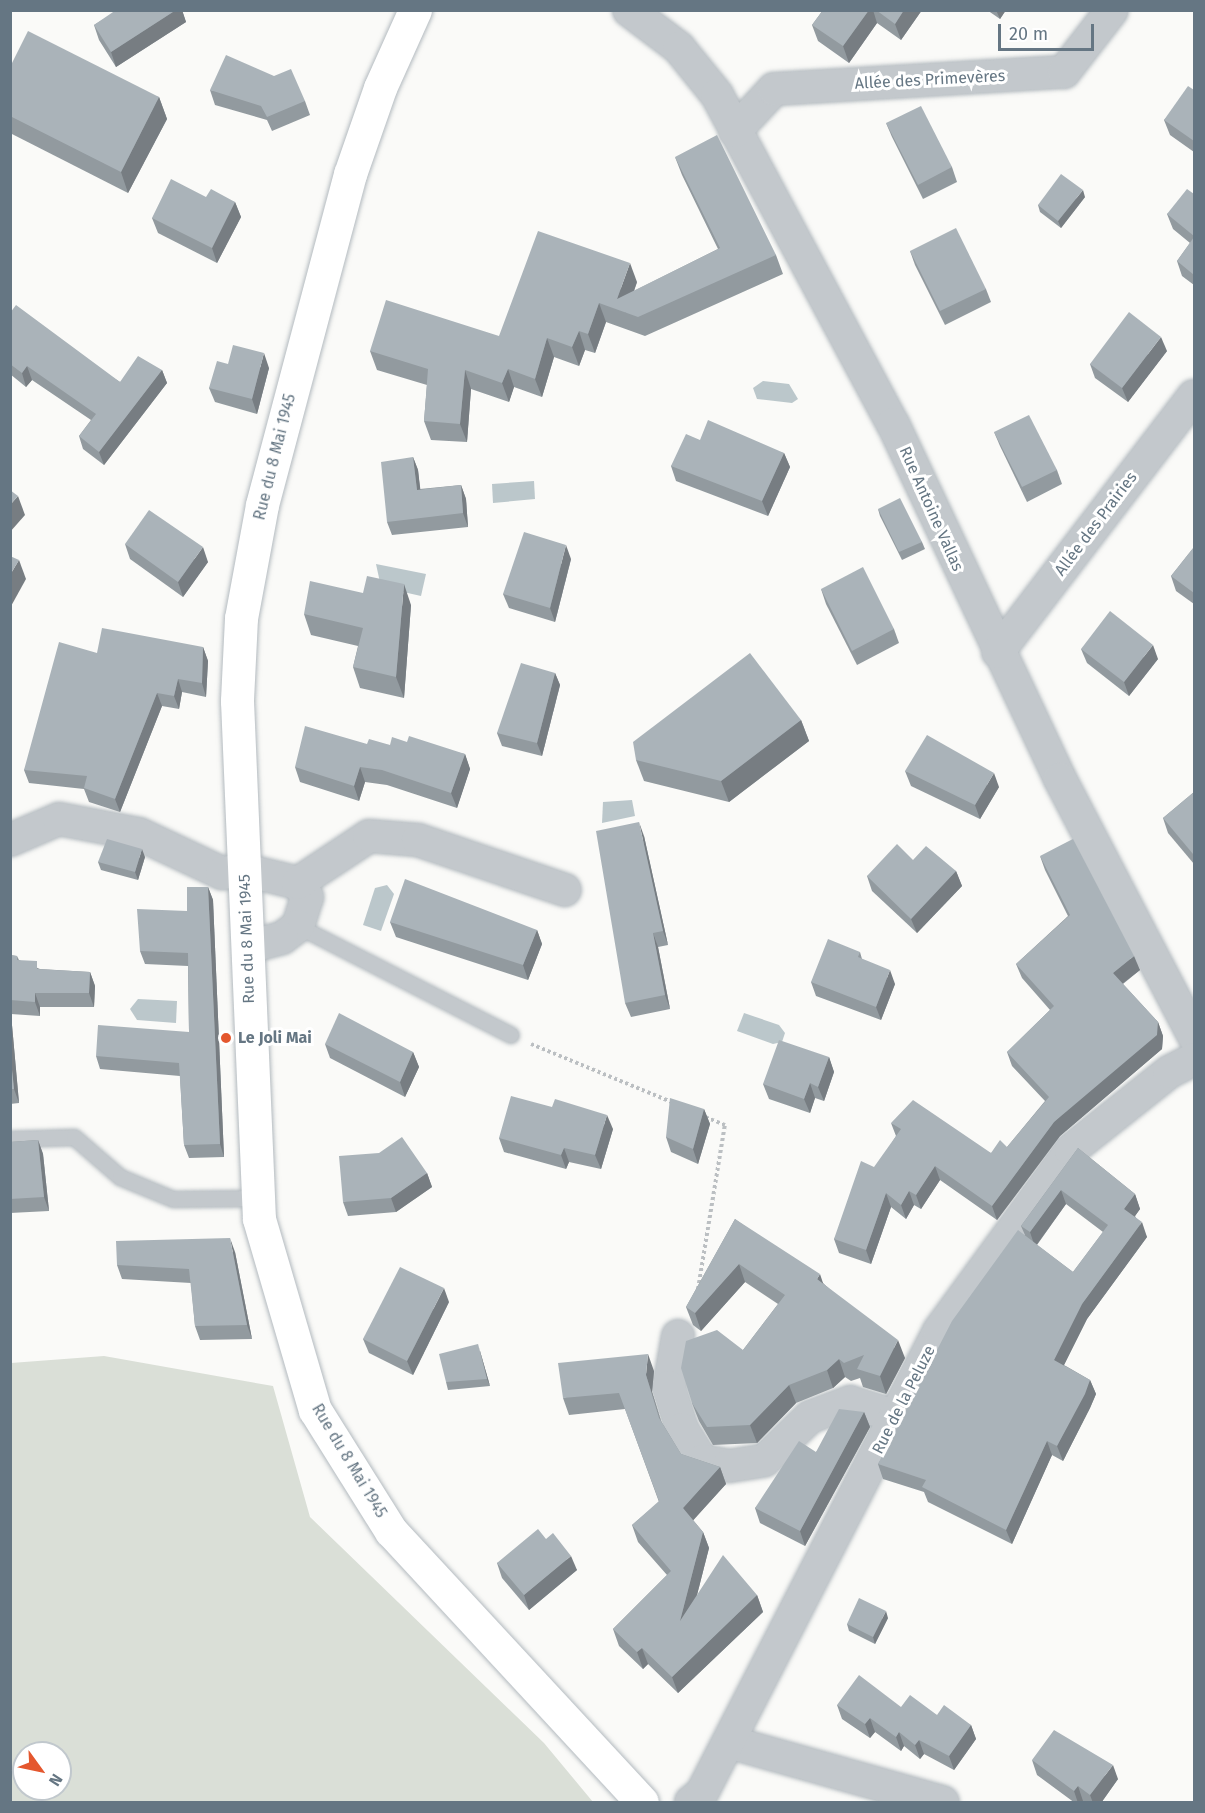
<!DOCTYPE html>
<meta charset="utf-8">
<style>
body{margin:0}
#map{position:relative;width:1205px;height:1813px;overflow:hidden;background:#fafaf8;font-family:"Fira Sans",sans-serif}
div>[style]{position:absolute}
.green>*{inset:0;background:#dadfd7}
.water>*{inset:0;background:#bbc7cb}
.path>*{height:4px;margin-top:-2px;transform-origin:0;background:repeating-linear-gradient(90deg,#bbbfc2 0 3px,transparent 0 6px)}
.roads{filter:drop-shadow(0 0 2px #b3babf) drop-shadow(0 0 2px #b3babf)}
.service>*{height:15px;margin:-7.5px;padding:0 7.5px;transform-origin:7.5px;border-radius:7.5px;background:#c3c8cc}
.minor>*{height:32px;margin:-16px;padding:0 16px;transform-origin:16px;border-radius:16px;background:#c3c8cc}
.secondary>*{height:33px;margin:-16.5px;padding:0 16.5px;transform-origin:16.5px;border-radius:16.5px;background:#fff}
.wall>*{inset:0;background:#929a9f}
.shaded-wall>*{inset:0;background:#777d82}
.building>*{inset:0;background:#aab3b9}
.dots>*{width:16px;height:16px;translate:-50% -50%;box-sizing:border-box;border:3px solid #fff;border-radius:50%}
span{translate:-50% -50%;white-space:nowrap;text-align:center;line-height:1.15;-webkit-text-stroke:6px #fff;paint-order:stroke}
.street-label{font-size:16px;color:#657683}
.poi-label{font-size:16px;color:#657683;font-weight:700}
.left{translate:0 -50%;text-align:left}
.frame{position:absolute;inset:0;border:12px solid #657683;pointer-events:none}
.north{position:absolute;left:12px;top:1741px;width:60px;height:60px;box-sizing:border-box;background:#fff;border:2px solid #c1c8cd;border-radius:50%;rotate:123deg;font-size:16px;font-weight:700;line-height:24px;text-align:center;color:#657683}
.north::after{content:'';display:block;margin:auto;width:21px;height:27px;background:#e4572e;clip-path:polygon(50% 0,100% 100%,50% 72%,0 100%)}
.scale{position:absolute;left:998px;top:24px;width:96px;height:27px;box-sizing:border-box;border:3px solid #657683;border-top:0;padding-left:8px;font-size:18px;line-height:21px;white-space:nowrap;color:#657683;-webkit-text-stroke:4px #fff;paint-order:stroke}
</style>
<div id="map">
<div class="green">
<div style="clip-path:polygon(evenodd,104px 1356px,273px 1386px,310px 1517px,544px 1743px,593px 1802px,11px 1802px,11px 1363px,104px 1356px,24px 1753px,60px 1753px,60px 1789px,24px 1789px,24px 1753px)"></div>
</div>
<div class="water">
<div style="clip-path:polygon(763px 381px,789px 384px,798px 399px,792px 403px,757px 399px,753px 388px)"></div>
<div style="clip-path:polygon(534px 481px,535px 499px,493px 503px,492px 484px)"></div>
<div style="clip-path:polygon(376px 564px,426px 574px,421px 596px,381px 587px)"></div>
<div style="clip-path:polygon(632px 800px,635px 816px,602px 823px,603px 802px)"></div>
<div style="clip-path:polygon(387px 885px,394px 894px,381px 931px,363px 925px,375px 888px)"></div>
<div style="clip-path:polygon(138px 999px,177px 1001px,176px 1023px,137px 1020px,130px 1009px)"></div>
<div style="clip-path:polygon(744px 1013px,779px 1025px,785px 1033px,782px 1042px,773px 1044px,737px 1031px)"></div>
</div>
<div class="path">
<div style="left:531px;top:1044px;width:155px;rotate:22.4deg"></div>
<div style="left:698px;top:1289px;width:166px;rotate:-80.7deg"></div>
<div style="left:725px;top:1125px;width:24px;rotate:-158deg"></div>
</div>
<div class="roads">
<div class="service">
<div style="left:298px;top:926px;width:239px;rotate:27.1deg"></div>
<div style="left:10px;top:1139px;width:64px;rotate:-1.8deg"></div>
<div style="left:74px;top:1137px;width:61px;rotate:41deg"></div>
<div style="left:120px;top:1177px;width:57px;rotate:22.5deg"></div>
<div style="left:173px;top:1199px;width:85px;rotate:-0.7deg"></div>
</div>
<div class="minor">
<div style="left:629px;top:10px;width:63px;rotate:37.2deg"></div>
<div style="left:679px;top:48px;width:60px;rotate:51deg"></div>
<div style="left:717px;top:95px;width:373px;rotate:61.9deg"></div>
<div style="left:893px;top:424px;width:392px;rotate:64.8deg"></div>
<div style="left:1060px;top:779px;width:290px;rotate:62.5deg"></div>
<div style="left:735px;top:131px;width:57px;rotate:-47.1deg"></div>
<div style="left:774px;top:89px;width:290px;rotate:-3.4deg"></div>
<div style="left:1064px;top:72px;width:78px;rotate:-52.3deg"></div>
<div style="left:998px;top:652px;width:322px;rotate:-52.6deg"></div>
<div style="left:10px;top:840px;width:53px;rotate:-23.2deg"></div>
<div style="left:59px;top:819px;width:81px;rotate:10.6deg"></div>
<div style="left:139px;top:834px;width:92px;rotate:25.2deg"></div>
<div style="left:222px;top:873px;width:23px;rotate:-7deg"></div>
<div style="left:245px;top:870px;width:55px;rotate:13.8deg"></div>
<div style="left:298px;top:883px;width:17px;rotate:57deg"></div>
<div style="left:307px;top:897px;width:30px;rotate:107deg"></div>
<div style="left:298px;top:926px;width:20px;rotate:143deg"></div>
<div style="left:282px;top:938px;width:35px;rotate:165deg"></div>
<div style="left:298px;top:883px;width:85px;rotate:-33.5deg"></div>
<div style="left:369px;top:836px;width:49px;rotate:4.7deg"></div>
<div style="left:418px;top:840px;width:155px;rotate:18.8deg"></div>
<div style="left:678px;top:1336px;width:52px;rotate:100deg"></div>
<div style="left:669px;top:1387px;width:44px;rotate:72.8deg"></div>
<div style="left:682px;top:1429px;width:38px;rotate:58deg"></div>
<div style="left:702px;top:1461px;width:27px;rotate:10deg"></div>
<div style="left:729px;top:1466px;width:36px;rotate:-9deg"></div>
<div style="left:765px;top:1460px;width:62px;rotate:-43.7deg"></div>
<div style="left:810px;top:1417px;width:43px;rotate:-20.6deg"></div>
<div style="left:850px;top:1402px;width:47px;rotate:17.3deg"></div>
<div style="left:729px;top:1742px;width:222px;rotate:15.7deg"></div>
<div style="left:691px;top:1802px;width:14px;rotate:-39deg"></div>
<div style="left:702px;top:1793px;width:519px;rotate:-62.84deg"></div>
<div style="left:939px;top:1331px;width:224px;rotate:-53.9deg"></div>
<div style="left:1071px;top:1150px;width:125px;rotate:-38.5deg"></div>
<div style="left:1169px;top:1072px;width:28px;rotate:-27deg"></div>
</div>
<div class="secondary">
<div style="left:415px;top:10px;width:85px;rotate:114.2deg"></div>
<div style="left:380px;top:88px;width:91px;rotate:109.2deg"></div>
<div style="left:350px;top:174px;width:342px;rotate:104.9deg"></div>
<div style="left:262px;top:505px;width:115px;rotate:100.5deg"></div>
<div style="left:241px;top:618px;width:83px;rotate:92.8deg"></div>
<div style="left:237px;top:701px;width:518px;rotate:87.57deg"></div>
<div style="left:259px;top:1219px;width:199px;rotate:73.7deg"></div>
<div style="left:315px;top:1410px;width:143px;rotate:57.9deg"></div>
<div style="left:391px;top:1531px;width:369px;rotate:47.2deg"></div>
</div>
</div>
<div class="wall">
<div style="clip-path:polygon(114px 10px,182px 10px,186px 22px,116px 67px,99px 40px,94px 25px,115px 12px)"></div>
<div style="clip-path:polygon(823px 10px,922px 10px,901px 40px,877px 23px,849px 63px,818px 41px,812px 25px)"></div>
<div style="clip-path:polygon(987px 10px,1006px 10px,1000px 19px)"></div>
<div style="clip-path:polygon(10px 67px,159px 97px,167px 119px,128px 193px,10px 133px)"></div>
<div style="clip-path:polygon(210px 90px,305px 101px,310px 115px,272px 131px,267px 120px,215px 105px)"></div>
<div style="clip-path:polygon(1194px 90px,1194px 152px,1170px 135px,1164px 120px)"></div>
<div style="clip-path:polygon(886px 123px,952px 167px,957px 182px,923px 199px,892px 137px)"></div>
<div style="clip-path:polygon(675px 157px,776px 255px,783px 274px,645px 336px,606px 322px,595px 353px,585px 350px,579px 366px,554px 357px,542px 397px,514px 387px,509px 402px,471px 389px,467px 442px,431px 440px,424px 421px,427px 385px,377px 370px,370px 351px,499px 336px,637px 282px,634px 291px,718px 249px,682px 175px)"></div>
<div style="clip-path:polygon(1194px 194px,1194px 285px,1182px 276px,1177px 261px,1190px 243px,1173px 229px,1167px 214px)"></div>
<div style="clip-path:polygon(206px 197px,235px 202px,241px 217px,217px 263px,158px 233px,152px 218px)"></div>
<div style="clip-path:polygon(1085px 197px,1061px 228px,1040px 212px,1038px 205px)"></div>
<div style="clip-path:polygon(910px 251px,986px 289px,991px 302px,945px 325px,915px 265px)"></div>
<div style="clip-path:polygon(10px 313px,120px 382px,162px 370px,167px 383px,104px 465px,83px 449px,79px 436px,91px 420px,32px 380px,26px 387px,10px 374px)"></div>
<div style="clip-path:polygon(1167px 351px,1128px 402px,1095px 378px,1090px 364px)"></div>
<div style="clip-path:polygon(228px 364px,269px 368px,257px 414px,215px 402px,209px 388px)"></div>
<div style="clip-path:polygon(994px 432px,1057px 470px,1062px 484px,1027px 502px,1000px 446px)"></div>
<div style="clip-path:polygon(700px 440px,784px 453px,790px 467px,768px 516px,676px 481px,671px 466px)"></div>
<div style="clip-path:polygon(413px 457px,418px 470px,420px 489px,461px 485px,466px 499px,468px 527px,392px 535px,387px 522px)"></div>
<div style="clip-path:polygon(878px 509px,922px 542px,925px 549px,902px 560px,880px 516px)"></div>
<div style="clip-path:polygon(125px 544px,208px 562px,183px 597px,130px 559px)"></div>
<div style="clip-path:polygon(1194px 547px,1194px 604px,1176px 591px,1171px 576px)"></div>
<div style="clip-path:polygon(571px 559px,555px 622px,509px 608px,503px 594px)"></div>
<div style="clip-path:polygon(821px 589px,894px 629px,899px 643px,857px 665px,826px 604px)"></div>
<div style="clip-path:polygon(411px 605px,404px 698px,360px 688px,353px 667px,358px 646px,311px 635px,304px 614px)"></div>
<div style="clip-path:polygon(203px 647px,208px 661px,206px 697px,182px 692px,179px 709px,162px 706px,120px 812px,89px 802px,84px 789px,29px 783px,24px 770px,97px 653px)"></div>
<div style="clip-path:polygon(1081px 649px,1158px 659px,1129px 696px,1087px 663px)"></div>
<div style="clip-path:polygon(555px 673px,560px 685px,542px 756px,502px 746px,497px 733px)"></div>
<div style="clip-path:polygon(801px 720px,809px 741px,729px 802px,644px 781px,636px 760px)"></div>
<div style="clip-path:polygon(407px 742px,465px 754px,470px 769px,457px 808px,387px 785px,365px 782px,359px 801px,300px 782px,295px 767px,367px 744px,390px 745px)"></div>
<div style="clip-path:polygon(905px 771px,999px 787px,980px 819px,911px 786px)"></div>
<div style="clip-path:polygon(1194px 792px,1194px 864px,1168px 833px,1163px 818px)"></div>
<div style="clip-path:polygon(644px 836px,668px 945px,658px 947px,670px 1009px,631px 1017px,625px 1003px)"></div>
<div style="clip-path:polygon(1040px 856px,1140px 970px,1123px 984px,1158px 1022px,1163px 1036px,1162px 1049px,1060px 1136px,997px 1220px,940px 1180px,921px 1209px,914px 1205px,906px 1219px,891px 1207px,871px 1264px,839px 1253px,834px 1239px,896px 1136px,891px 1123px,991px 1153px,1007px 1147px,1045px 1101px,1012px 1066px,1007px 1052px,1050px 1010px,1022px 978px,1016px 964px,1068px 916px,1045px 870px)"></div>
<div style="clip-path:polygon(145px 857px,138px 880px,101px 870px,98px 862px)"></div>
<div style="clip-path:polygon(913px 860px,956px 871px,962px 886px,917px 933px,872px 891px,867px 876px)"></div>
<div style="clip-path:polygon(208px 887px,213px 900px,224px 1157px,189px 1158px,184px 1145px,180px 1076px,100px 1069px,96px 1056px,189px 1032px,188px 966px,145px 964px,140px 951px,187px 911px)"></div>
<div style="clip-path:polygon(390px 922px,537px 930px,542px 944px,528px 980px,396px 937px)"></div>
<div style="clip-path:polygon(860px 952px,862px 959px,895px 984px,881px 1020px,816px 996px,811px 982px)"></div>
<div style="clip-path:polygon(10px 955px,17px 956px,19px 960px,40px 969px,90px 972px,95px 986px,94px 1007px,40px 1007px,40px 1016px,11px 1014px,19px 1103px,10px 1104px)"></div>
<div style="clip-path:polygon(325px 1044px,413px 1052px,419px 1067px,405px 1097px,330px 1058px)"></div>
<div style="clip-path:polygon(829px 1057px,834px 1072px,824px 1101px,815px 1098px,810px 1113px,769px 1099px,763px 1084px)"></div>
<div style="clip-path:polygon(552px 1107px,613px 1129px,601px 1169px,569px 1162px,566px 1169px,504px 1152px,499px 1138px)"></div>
<div style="clip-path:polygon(704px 1109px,710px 1124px,698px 1164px,671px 1152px,666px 1137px)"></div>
<div style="clip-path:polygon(38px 1140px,43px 1154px,49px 1211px,10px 1213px,10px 1142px)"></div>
<div style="clip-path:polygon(evenodd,1078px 1148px,1135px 1194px,1140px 1209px,1135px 1216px,1147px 1237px,1087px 1319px,1064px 1365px,1090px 1380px,1096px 1394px,1090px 1408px,1063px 1461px,1052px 1455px,1012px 1544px,928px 1502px,924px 1492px,883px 1479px,878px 1464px,1025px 1235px,1021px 1226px,1078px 1148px,1066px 1204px,1103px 1232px,1073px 1272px,1037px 1245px,1066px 1204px)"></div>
<div style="clip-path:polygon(427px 1173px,432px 1187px,396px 1212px,348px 1216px,343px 1202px)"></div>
<div style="clip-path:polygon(735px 1219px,823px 1283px,905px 1358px,886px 1394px,863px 1387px,860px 1378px,851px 1381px,845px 1377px,833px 1388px,796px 1403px,757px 1443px,713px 1445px,699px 1421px,692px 1403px,743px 1350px,778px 1304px,745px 1282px,701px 1331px,693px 1325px,686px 1307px)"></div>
<div style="clip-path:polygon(235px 1252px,252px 1339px,200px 1340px,195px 1326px,191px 1283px,122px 1279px,117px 1265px)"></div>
<div style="clip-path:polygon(449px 1302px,413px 1375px,369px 1353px,363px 1339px)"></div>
<div style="clip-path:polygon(480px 1351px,490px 1386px,448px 1390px,446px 1382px)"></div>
<div style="clip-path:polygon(654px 1371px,652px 1392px,661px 1421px,681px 1454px,720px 1467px,726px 1484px,693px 1520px,703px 1532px,709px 1548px,697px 1595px,757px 1595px,763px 1612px,678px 1693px,648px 1664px,643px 1669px,619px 1646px,613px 1629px,667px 1575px,638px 1542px,632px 1525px,659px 1502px,625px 1409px,569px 1415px,563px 1398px)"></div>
<div style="clip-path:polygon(864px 1412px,870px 1427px,805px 1546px,760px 1523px,755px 1508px,816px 1452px)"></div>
<div style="clip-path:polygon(546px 1539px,577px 1570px,529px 1610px,502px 1578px,497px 1563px)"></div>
<div style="clip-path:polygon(888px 1618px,875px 1644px,849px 1631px,847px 1624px)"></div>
<div style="clip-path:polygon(837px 1705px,901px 1707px,937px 1715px,971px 1725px,976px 1739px,954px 1770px,924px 1754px,920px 1759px,904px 1746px,901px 1751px,875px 1732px,870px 1738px,842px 1719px)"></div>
<div style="clip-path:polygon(1032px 1760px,1118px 1779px,1101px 1803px,1085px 1803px,1083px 1801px,1082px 1803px,1075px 1803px,1037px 1775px)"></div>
</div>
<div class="shaded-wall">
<div style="clip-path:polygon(176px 10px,182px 10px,186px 22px,116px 67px,111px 52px)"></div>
<div style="clip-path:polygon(869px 10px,873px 10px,877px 23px,849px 63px,843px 46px)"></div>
<div style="clip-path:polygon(904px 10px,922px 10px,901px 40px,895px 24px)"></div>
<div style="clip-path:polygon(996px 10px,1006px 10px,1000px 19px)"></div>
<div style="clip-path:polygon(159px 97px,167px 119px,128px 193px,121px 172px)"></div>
<div style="clip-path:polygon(1083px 190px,1085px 197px,1061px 228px,1058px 221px)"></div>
<div style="clip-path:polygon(235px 202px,241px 217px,217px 263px,212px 248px)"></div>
<div style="clip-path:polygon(630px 263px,637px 282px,626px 313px,617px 299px)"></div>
<div style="clip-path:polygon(599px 303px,606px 322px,595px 353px,588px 334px)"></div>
<div style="clip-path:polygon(579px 331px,585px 350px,579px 366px,572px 347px)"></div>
<div style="clip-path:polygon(1161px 337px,1167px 351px,1128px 402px,1122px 388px)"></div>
<div style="clip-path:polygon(547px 338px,554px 357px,542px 397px,535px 379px)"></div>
<div style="clip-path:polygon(264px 353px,269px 368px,257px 414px,252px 399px)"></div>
<div style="clip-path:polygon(27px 366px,32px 380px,26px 387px,22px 373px)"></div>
<div style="clip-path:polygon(508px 369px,514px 387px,509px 402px,502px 383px)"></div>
<div style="clip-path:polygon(162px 370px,167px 383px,104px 465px,99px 452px)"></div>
<div style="clip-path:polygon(465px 370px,471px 389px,467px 442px,460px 424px)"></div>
<div style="clip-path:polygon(784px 453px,790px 467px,768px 516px,762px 501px)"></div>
<div style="clip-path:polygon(413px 457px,418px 470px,422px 503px,417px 490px)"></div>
<div style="clip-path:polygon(461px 485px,466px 499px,468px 527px,463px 513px)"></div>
<div style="clip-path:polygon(18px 496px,25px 515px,10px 532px,10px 505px)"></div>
<div style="clip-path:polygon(566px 545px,571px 559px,555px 622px,550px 608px)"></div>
<div style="clip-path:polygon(203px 547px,208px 562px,183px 597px,178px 582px)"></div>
<div style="clip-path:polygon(19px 560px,26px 579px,10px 608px,10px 575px)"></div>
<div style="clip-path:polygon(404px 584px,411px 605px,404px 698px,396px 677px)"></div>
<div style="clip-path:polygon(1153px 645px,1158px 659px,1129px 696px,1124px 682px)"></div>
<div style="clip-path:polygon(203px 647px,208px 661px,206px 697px,202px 683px)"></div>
<div style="clip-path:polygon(555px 673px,560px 685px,542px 756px,537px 743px)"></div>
<div style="clip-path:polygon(178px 679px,182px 692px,179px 709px,174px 696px)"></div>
<div style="clip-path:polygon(157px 693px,162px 706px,120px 812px,115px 799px)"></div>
<div style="clip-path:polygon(801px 720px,809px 741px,729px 802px,721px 781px)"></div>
<div style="clip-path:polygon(465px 754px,470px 769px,457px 808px,451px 793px)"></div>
<div style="clip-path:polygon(360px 767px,365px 782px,359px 801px,354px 786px)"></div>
<div style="clip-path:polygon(994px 773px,999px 787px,980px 819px,975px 805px)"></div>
<div style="clip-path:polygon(639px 822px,644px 836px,668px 945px,663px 931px)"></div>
<div style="clip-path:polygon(142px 849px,145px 857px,138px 880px,135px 872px)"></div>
<div style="clip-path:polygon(956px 871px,962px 886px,917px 933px,911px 919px)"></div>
<div style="clip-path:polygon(208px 887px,213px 900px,224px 1157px,220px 1144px)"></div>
<div style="clip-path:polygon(537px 930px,542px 944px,528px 980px,523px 965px)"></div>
<div style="clip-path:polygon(653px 933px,658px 947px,670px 1009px,665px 995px)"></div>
<div style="clip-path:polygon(1134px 956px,1140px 970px,1118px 987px,1113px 973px)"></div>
<div style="clip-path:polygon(890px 970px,895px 984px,881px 1020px,876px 1007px)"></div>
<div style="clip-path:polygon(90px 972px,95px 986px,94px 1007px,89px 993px)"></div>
<div style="clip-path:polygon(35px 993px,40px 1007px,40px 1016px,35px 1002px)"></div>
<div style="clip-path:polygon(10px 1012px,11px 1014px,19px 1103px,14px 1089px,10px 1051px)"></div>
<div style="clip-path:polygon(1158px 1022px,1163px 1036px,1162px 1049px,1060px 1136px,997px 1220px,992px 1206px,1054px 1122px)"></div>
<div style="clip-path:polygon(413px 1052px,419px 1067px,405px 1097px,400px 1082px)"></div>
<div style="clip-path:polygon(829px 1057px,834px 1072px,824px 1101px,818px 1087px)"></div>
<div style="clip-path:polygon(810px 1083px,815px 1098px,810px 1113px,804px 1099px)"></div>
<div style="clip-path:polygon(704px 1109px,710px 1124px,698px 1164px,693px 1149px)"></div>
<div style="clip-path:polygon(607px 1115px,613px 1129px,601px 1169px,595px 1155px)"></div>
<div style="clip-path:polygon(38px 1140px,43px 1154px,49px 1211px,44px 1197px)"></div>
<div style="clip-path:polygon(564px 1148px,569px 1162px,566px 1169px,561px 1155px)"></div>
<div style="clip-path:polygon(935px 1166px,940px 1180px,921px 1209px,916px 1195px)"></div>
<div style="clip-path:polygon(427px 1173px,432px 1187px,396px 1212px,391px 1198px)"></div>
<div style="clip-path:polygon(1061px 1190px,1066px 1204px,1035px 1247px,1030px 1232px)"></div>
<div style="clip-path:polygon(909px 1191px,914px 1205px,906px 1219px,901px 1205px)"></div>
<div style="clip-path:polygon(886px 1193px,891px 1207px,871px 1264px,866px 1250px)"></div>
<div style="clip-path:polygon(1135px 1194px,1140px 1209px,1130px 1223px,1124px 1209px)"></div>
<div style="clip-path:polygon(1142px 1222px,1147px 1237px,1087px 1319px,1059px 1375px,1054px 1360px,1082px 1304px)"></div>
<div style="clip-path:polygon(230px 1238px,235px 1252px,252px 1339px,247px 1325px)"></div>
<div style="clip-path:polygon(739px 1264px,745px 1282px,701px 1331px,695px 1313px)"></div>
<div style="clip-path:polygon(820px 1274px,826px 1292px,817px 1279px)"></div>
<div style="clip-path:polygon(444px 1288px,449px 1302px,413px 1375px,407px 1361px)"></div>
<div style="clip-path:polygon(898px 1340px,905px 1358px,886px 1394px,880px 1376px)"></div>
<div style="clip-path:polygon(478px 1344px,490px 1386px,487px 1379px)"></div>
<div style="clip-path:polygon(648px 1354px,654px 1371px,652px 1392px,665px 1434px,646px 1375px)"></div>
<div style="clip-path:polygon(839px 1359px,845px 1377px,833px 1388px,827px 1370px)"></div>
<div style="clip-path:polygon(1090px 1380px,1096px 1394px,1090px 1408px,1063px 1461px,1057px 1446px)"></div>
<div style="clip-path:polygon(789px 1385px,796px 1403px,757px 1443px,750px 1425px)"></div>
<div style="clip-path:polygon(864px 1412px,870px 1427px,805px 1546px,800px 1531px)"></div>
<div style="clip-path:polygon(1047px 1441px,1052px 1455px,1012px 1544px,1006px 1530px)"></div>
<div style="clip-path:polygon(720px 1467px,726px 1484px,689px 1525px,683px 1508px)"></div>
<div style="clip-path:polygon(703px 1532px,709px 1548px,686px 1638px,680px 1621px)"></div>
<div style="clip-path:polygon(571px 1556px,577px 1570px,529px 1610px,524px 1595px)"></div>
<div style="clip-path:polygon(757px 1595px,763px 1612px,678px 1693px,672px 1677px)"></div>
<div style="clip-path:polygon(886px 1611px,888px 1618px,875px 1644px,873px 1637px)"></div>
<div style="clip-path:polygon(642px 1648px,648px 1664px,643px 1669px,637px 1652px)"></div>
<div style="clip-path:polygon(870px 1718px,875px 1732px,870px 1738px,865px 1724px)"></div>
<div style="clip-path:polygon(971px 1725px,976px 1739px,954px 1770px,949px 1756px)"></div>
<div style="clip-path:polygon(899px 1732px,904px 1746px,901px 1751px,896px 1737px)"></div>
<div style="clip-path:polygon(919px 1740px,924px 1754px,920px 1759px,915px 1745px)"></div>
<div style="clip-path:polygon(1113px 1765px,1118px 1779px,1101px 1803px,1093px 1803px,1090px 1795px)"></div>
<div style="clip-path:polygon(1078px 1786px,1083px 1801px,1082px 1803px,1078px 1803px,1074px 1791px)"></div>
</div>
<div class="building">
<div style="clip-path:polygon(116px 10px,176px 10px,111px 52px,94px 25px)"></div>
<div style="clip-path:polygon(823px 10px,869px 10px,843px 46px,812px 25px)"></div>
<div style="clip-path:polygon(876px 10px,904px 10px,895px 24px)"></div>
<div style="clip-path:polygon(28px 31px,159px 97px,121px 172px,10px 116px,10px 67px)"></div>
<div style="clip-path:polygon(226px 55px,274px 76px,291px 69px,305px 101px,267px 117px,261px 106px,210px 90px)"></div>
<div style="clip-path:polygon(1188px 86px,1194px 90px,1194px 141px,1164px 120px)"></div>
<div style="clip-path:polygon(921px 106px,952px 167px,918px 185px,886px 123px)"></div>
<div style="clip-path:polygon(717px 135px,776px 255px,638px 317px,599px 303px,588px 334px,579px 331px,572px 347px,547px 338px,535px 379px,508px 369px,502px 383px,465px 370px,460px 424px,424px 421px,428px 369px,370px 351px,386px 300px,499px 336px,538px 231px,630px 263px,617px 299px,720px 248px,675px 157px)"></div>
<div style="clip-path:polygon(1061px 174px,1083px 190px,1058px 221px,1038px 205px)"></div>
<div style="clip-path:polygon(171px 179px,206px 197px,211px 189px,235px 202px,212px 248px,152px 218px)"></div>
<div style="clip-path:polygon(1187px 189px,1194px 194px,1194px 236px,1167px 214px)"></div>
<div style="clip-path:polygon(956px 228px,986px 289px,940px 311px,910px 251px)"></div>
<div style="clip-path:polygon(1194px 237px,1194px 275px,1177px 261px)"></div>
<div style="clip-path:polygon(16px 305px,120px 382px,138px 356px,162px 370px,99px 452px,79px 436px,96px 414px,27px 366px,22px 373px,10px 364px,10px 313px)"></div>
<div style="clip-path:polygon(1129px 312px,1161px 337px,1122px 388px,1090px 364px)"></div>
<div style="clip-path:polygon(233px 345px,264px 353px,252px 399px,209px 388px,217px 361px,228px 364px)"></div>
<div style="clip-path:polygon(1029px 415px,1057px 470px,1022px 487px,994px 432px)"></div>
<div style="clip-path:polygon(708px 420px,784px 453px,762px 501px,671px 466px,686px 434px,700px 440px)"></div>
<div style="clip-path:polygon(413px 457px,417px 490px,461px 485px,463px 513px,387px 522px,381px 462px)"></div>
<div style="clip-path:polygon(10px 490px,18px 496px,10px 505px)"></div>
<div style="clip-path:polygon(900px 498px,922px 542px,899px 552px,878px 509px)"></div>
<div style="clip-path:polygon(149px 510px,203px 547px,178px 582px,125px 544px)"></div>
<div style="clip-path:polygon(524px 532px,566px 545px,550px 608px,503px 594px)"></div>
<div style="clip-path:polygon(1194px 547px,1194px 593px,1171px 576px)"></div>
<div style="clip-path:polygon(10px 556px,19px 560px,10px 575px)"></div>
<div style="clip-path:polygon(863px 567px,894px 629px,852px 651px,821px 589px)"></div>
<div style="clip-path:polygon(367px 576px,404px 584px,396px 677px,353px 667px,363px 628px,304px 614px,310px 581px,363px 593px)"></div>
<div style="clip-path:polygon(1110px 611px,1153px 645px,1124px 682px,1081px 649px)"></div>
<div style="clip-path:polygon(102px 628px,203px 647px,202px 683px,178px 679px,174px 696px,157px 693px,115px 799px,84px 788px,87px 776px,24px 770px,59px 642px,97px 653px)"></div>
<div style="clip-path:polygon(750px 653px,801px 720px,721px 781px,636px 760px,633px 742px)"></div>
<div style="clip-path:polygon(521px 663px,555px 673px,537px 743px,497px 733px)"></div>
<div style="clip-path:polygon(305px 726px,367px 744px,369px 739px,390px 745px,392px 737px,407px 742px,409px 736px,465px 754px,451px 793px,382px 770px,360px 767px,354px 786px,295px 767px)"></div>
<div style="clip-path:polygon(927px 735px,994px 773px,975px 805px,905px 771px)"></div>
<div style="clip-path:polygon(1194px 792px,1194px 852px,1193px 854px,1163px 818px)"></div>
<div style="clip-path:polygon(639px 822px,663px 931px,653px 933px,665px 995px,625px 1003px,596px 831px)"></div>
<div style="clip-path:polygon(107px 839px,142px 849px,135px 872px,98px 862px)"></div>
<div style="clip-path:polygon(1073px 839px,1134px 956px,1113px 973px,1158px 1022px,1157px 1035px,1054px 1122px,992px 1206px,935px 1166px,916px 1195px,909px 1191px,901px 1205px,886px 1193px,866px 1250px,834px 1239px,861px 1161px,874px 1167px,901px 1129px,891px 1123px,913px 1100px,991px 1153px,1000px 1140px,1007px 1147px,1049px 1097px,1007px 1052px,1054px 1006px,1016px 964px,1070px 915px,1040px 856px)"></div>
<div style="clip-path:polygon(897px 844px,913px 860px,926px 846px,956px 871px,911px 919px,867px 876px)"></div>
<div style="clip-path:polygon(405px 879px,537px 930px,523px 965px,390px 922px)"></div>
<div style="clip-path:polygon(187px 887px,208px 887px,220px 1144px,184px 1145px,179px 1063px,96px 1056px,98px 1025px,189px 1032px,188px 953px,140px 951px,137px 909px,187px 911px)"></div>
<div style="clip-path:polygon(828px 939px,860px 952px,858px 957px,890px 970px,876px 1007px,811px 982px)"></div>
<div style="clip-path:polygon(10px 955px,17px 956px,17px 960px,37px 961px,37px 969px,90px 972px,89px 993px,35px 993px,35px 1002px,10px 1000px)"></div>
<div style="clip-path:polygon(339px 1013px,413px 1052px,400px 1082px,325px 1044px)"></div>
<div style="clip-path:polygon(779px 1040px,829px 1057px,818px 1087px,810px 1083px,804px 1099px,763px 1084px)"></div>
<div style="clip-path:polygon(10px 1051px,14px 1089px,10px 1089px)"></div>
<div style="clip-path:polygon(511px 1096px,552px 1107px,555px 1099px,607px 1115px,595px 1155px,564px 1148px,561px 1155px,499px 1138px)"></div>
<div style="clip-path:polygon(670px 1098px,704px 1109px,693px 1149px,666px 1137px)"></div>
<div style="clip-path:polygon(402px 1137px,427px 1173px,391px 1198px,343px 1202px,339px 1156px,379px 1153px)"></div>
<div style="clip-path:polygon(38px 1140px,44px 1197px,10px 1199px,10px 1142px)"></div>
<div style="clip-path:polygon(1078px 1148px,1135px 1194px,1124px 1209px,1142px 1222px,1082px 1304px,1054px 1360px,1090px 1380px,1085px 1394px,1057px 1446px,1047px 1441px,1006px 1530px,922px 1487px,926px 1480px,878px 1464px,952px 1321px,1018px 1230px,1073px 1272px,1108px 1225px,1061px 1190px,1030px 1232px,1021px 1226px)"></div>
<div style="clip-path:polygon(735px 1219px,820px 1274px,817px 1279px,898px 1340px,880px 1376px,857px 1369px,864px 1355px,844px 1363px,839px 1359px,827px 1370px,789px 1385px,750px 1425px,707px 1427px,692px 1403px,681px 1368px,686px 1341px,717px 1330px,743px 1350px,785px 1295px,739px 1264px,695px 1313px,686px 1307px)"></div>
<div style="clip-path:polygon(230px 1238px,247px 1325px,195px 1326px,189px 1269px,117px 1265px,116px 1241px)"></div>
<div style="clip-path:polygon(400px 1267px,444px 1288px,407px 1361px,363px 1339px)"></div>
<div style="clip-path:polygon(478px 1344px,487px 1379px,446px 1382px,439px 1354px)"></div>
<div style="clip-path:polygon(648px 1354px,646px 1375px,659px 1418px,681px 1454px,720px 1467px,683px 1508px,703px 1532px,680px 1621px,723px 1555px,757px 1595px,672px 1677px,642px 1648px,637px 1652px,613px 1629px,671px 1571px,632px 1525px,659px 1501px,619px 1393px,563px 1398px,558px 1363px)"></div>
<div style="clip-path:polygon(839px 1409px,864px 1412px,800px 1531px,755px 1508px,799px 1441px,816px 1452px)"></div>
<div style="clip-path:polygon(538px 1529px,546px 1539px,553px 1533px,571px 1556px,524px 1595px,497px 1563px)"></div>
<div style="clip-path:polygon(859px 1598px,886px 1611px,873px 1637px,847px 1624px)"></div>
<div style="clip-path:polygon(859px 1675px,901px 1707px,910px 1695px,937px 1715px,944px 1705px,971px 1725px,949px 1756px,919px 1740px,915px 1745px,899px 1732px,896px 1737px,870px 1718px,865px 1724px,837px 1705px)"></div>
<div style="clip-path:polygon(1054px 1730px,1113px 1765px,1090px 1795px,1078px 1786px,1074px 1791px,1032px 1760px)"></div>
</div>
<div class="dots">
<div style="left:226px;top:1038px;background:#e4572e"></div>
</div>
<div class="street-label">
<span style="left:930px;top:80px;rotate:-3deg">Allée des Primevères</span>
<span style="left:275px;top:457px;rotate:-76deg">Rue du 8 Mai 1945</span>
<span style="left:931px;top:509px;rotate:66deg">Rue Antoine Vallas</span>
<span style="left:1096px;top:524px;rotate:-53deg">Allée des Prairies</span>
<span style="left:247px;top:939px;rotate:-92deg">Rue du 8 Mai 1945</span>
<span style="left:904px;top:1400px;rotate:-63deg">Rue de la Peluze</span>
<span style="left:349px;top:1461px;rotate:59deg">Rue du 8 Mai 1945</span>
</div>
<div class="poi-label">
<span class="left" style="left:238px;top:1038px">Le Joli Mai</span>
</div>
<div class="frame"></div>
<div class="north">N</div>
<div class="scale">20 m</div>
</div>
